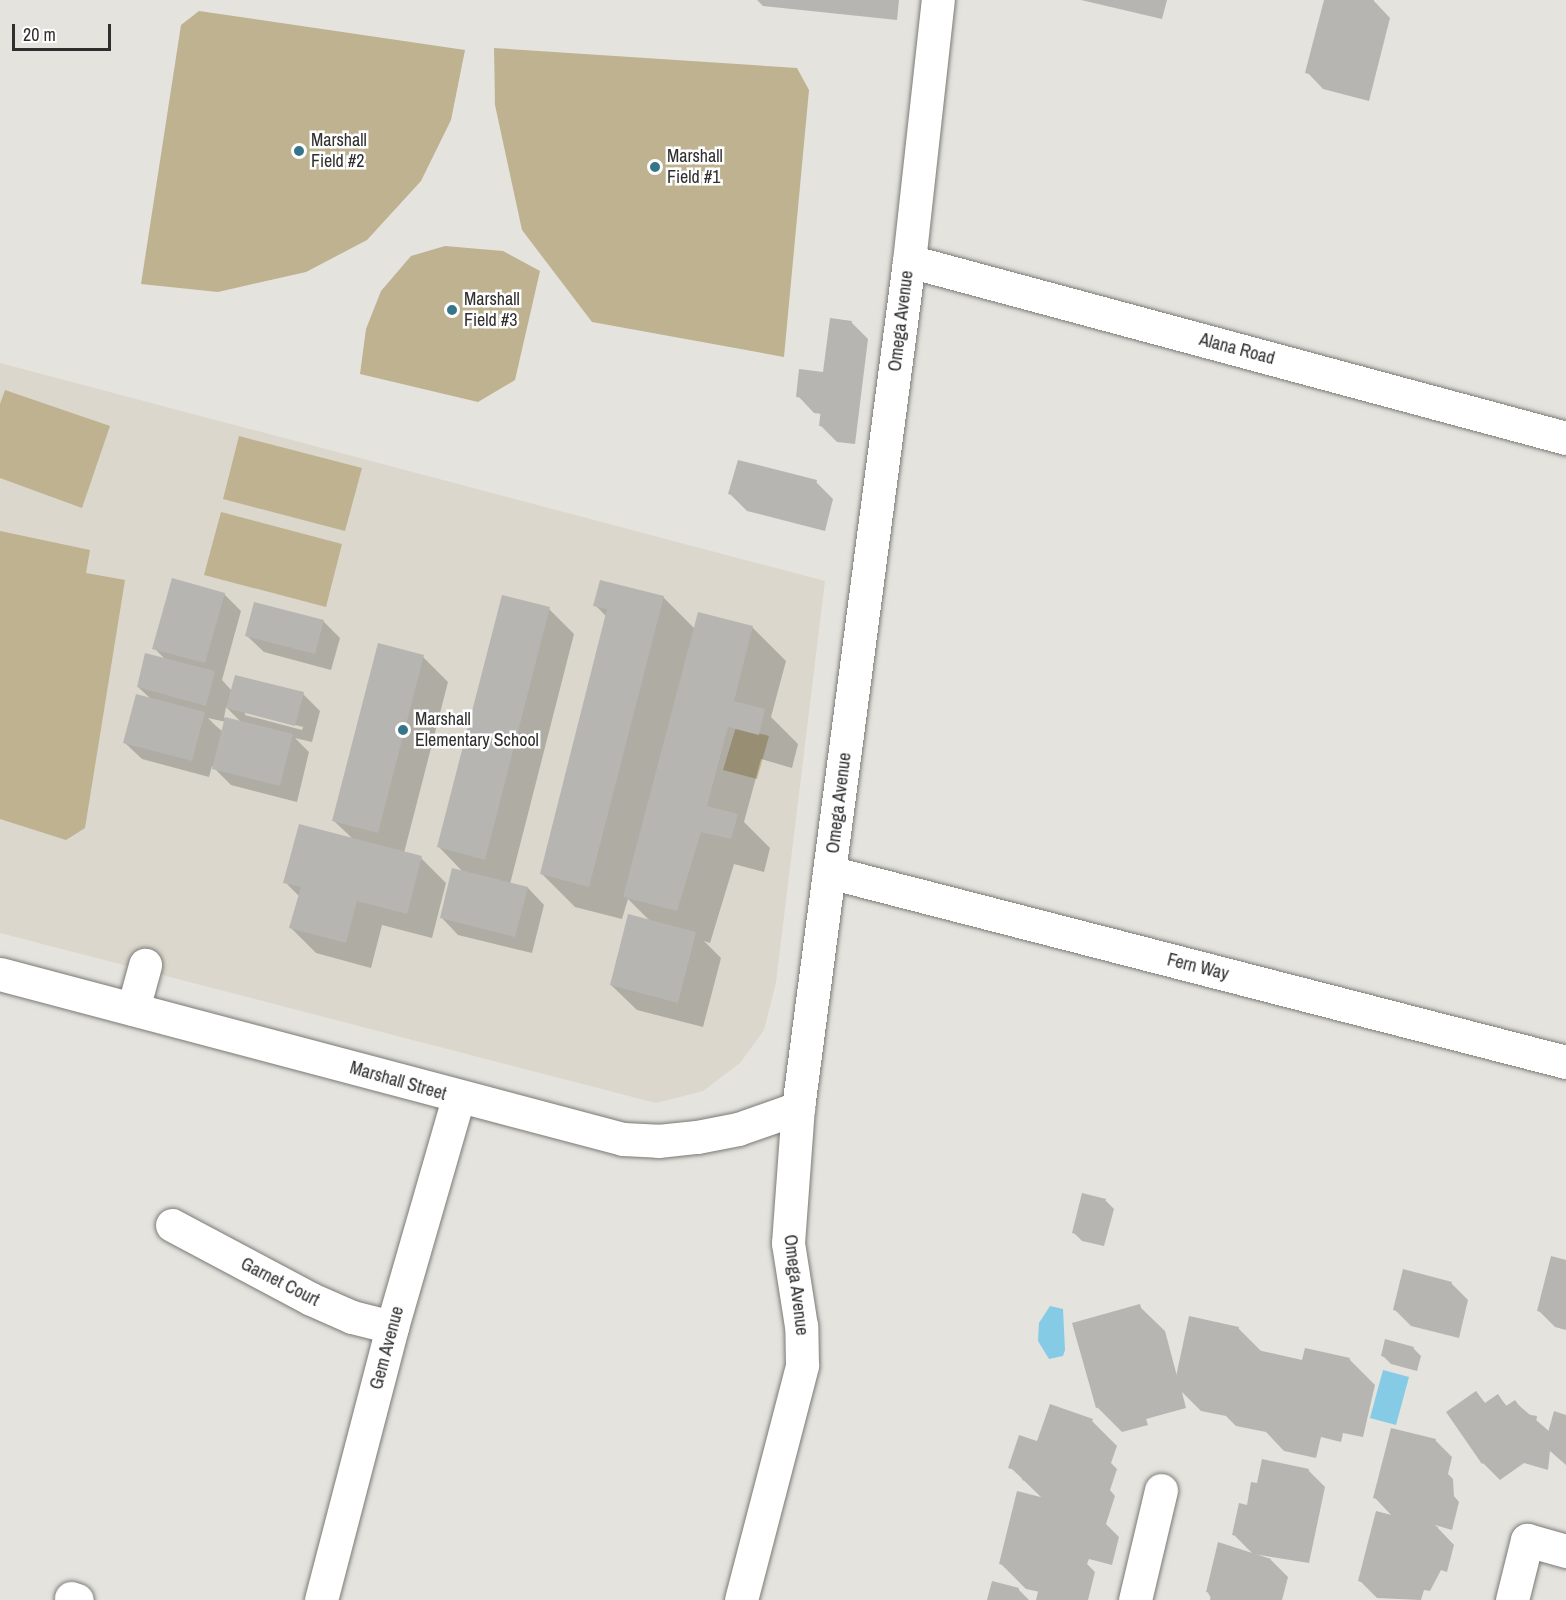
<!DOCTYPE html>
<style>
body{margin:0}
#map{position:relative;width:1566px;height:1600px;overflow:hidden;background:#e4e3de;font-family:"Archivo Narrow",sans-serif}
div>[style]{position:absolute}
.built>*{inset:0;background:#dbd7cc}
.green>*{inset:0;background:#beb290}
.water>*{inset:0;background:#85cbe5}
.shadow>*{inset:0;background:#0003}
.building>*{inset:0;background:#b6b5b1}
.roads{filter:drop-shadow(0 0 2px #7b7a76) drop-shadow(0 0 2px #7b7a76)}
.minor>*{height:33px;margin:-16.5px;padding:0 16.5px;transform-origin:16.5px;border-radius:16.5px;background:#fff}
.dots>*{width:16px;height:16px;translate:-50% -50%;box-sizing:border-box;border:3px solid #fff;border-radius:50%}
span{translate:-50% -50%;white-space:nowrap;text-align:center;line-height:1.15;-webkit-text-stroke:5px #fff;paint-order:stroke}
.poi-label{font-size:18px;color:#302f2e}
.left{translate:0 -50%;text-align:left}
.street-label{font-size:18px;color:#302f2e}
.scale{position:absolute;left:12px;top:24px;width:99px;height:27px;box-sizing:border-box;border:3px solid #302f2e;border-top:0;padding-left:8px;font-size:18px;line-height:21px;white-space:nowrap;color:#302f2e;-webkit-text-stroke:4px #fff;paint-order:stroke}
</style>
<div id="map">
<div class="built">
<div style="clip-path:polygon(0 363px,825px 581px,776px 982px,764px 1030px,740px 1063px,703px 1091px,656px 1103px,0 933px)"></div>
</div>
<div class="green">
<div style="clip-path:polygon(199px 11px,465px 50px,451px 120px,421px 181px,367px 240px,306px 272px,218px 292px,141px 284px,181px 25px)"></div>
<div style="clip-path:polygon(494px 48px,797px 68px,809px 90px,784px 357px,592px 322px,522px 230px,495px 105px)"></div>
<div style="clip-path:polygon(445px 246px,503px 251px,540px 271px,515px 380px,478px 402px,360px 374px,366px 329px,381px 291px,411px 256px)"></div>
<div style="clip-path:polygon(5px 390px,110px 426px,82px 508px,0 478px,0 404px)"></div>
<div style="clip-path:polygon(239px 436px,362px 468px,345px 531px,223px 499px)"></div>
<div style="clip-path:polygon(221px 512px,342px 544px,326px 607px,204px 575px)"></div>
<div style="clip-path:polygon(0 531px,90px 550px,86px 573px,125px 580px,85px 828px,66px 840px,0 819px)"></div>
<div style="clip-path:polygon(736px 727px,769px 736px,757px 779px,723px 770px)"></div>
</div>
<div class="water">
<div style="clip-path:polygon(1050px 1306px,1063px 1309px,1065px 1350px,1063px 1356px,1049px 1359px,1038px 1341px,1039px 1323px)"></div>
<div style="clip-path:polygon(1383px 1370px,1409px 1377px,1396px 1425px,1370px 1418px)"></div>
</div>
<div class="shadow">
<div style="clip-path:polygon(757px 0,899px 0,897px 20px,763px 6px)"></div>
<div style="clip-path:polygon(1081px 0,1167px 0,1162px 19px)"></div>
<div style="clip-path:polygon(1325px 0,1374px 1px,1390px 18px,1369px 101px,1323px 89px,1307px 72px)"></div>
<div style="clip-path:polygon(851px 322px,868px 339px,855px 444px,837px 442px,820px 425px,822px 414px,814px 413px,798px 396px,824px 373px)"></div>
<div style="clip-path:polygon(816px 482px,833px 499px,825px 531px,747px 511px,730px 494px)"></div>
<div style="clip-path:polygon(evenodd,224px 594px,241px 611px,222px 680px,232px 691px,303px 694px,320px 711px,312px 742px,295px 738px,309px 752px,297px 802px,231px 785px,212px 766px,209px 777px,142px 759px,125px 743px,151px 699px,138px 687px,166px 660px,154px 648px,224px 594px,226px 707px,242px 723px,224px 718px,226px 707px,224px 594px,245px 712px,303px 727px,302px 730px,245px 715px,245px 712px,224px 594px,208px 718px,226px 722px,223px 732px,215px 725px,208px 718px)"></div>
<div style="clip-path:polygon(663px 597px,695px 629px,699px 614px,753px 628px,786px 661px,771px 717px,798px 744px,792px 768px,761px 759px,744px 822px,770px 848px,764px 872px,734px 864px,710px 943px,704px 941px,721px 958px,703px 1027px,637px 1010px,611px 985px,650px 921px,628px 899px,622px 919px,575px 907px,542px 874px,607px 617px,595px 605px)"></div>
<div style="clip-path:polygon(549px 609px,574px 634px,510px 884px,528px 888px,544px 905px,532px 953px,458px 935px,442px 918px,464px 873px,439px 847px)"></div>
<div style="clip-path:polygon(323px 621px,340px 638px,331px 670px,264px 652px,247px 636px)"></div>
<div style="clip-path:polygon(423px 657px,448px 682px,404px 853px,421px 858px,446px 883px,432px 938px,382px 925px,371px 968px,316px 953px,291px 928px,300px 897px,285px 882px,353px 839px,334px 821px)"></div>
<div style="clip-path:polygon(1083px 1195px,1106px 1201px,1114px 1209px,1104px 1246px,1082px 1241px,1074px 1233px)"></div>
<div style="clip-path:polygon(1566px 1262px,1566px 1330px,1555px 1327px,1538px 1310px)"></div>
<div style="clip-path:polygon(1452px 1284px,1468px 1300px,1459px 1338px,1411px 1326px,1394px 1309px)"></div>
<div style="clip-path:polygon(1139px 1306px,1165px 1331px,1177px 1376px,1238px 1328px,1263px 1353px,1303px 1362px,1349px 1359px,1375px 1385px,1363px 1437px,1343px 1433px,1341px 1442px,1321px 1437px,1316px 1458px,1284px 1451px,1266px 1432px,1236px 1426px,1226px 1416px,1201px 1411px,1182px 1392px,1186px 1408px,1146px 1419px,1148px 1425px,1122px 1432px,1097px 1407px)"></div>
<div style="clip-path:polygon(1413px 1348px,1421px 1356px,1417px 1371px,1391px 1364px,1383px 1356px)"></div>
<div style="clip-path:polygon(1476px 1393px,1486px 1404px,1497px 1396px,1508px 1407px,1515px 1402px,1550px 1432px,1566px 1416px,1566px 1465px,1550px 1451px,1548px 1470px,1524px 1463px,1500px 1480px,1483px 1463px,1448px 1413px)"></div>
<div style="clip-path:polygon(1092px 1421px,1117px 1446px,1111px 1463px,1117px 1469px,1110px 1490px,1115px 1496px,1106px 1524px,1119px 1537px,1112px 1565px,1089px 1559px,1087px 1564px,1095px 1572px,1088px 1600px,1038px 1600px,1040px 1592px,1026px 1589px,1001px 1564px,1043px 1499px,1010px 1467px,1038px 1443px)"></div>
<div style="clip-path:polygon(1435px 1440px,1452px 1457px,1448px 1474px,1453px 1479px,1454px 1496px,1459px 1502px,1452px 1530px,1435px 1525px,1454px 1545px,1447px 1572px,1441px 1570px,1430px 1591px,1424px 1590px,1421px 1600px,1377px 1598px,1360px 1581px,1393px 1517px,1375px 1498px)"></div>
<div style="clip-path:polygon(1308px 1470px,1325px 1487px,1309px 1563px,1253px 1554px,1234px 1535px,1259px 1485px)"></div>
<div style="clip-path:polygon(1271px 1560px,1288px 1577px,1282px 1600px,1212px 1600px,1207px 1591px)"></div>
<div style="clip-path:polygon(1018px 1589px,1029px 1600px,989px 1600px)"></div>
</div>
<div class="building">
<div style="clip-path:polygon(1324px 0,1374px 0,1352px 85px,1305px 73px)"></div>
<div style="clip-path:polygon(830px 318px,852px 321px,839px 428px,819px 426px,822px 400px,796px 397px,799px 369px,823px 372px)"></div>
<div style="clip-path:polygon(738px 460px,817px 480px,808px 515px,728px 494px)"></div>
<div style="clip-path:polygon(172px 578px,225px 593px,205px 663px,152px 649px)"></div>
<div style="clip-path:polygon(600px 580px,664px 596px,589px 887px,540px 874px,607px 609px,593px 606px)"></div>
<div style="clip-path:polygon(502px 595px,550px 607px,485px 860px,437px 847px)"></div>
<div style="clip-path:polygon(254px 602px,324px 620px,315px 654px,245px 636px)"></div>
<div style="clip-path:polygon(698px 612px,753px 626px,734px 701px,765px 709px,759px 735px,728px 727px,707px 806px,738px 814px,731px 839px,701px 832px,677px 911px,623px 897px)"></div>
<div style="clip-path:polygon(378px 643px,424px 655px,378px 833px,332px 821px)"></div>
<div style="clip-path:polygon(145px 653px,215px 671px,206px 706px,137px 687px)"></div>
<div style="clip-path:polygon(235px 675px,304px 692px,295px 726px,226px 708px)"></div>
<div style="clip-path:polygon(136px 694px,205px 712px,192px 761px,123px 743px)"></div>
<div style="clip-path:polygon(225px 717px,293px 734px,280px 786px,212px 769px)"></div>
<div style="clip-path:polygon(299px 824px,422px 856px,407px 914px,357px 901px,346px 943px,289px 928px,301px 887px,283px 883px)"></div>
<div style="clip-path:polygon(452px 868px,528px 887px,515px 937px,440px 918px)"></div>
<div style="clip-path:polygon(628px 914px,696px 932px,678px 1003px,610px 985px)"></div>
<div style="clip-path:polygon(1082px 1193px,1106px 1199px,1096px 1239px,1072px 1233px)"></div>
<div style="clip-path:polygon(1551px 1256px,1566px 1260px,1566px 1318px,1537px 1311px)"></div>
<div style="clip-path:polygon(1403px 1269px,1452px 1282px,1442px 1322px,1393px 1310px)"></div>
<div style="clip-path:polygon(1140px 1304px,1162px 1383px,1122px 1394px,1123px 1400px,1096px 1408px,1072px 1323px)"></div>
<div style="clip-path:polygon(1189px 1316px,1239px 1327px,1235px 1345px,1302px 1360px,1305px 1348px,1350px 1358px,1338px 1413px,1318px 1408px,1316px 1417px,1296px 1413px,1291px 1433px,1257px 1426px,1260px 1412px,1209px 1401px,1210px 1394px,1174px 1386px)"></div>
<div style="clip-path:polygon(1385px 1339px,1414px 1347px,1409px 1364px,1381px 1356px)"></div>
<div style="clip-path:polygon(1476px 1391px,1485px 1403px,1498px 1394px,1506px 1406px,1515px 1400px,1525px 1414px,1537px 1416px,1531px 1454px,1509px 1450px,1510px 1445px,1482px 1464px,1446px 1412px)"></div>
<div style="clip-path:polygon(1050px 1404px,1093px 1419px,1085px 1440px,1093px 1443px,1084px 1466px,1091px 1469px,1080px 1501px,1022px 1480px,1025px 1473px,1008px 1468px,1019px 1435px,1037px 1441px)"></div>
<div style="clip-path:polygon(1554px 1411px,1566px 1415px,1566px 1453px,1544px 1447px)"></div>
<div style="clip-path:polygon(1391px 1428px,1436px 1439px,1431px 1459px,1437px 1461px,1435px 1470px,1440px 1471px,1437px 1482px,1443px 1484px,1436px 1514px,1373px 1498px)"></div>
<div style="clip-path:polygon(1262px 1459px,1309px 1469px,1293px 1547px,1232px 1535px,1239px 1503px,1247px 1505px,1251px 1482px,1257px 1483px)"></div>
<div style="clip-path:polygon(1017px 1491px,1095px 1511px,1087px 1541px,1064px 1535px,1061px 1544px,1071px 1546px,1062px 1579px,999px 1564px)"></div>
<div style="clip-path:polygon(1376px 1511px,1438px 1527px,1430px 1556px,1424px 1555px,1421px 1568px,1416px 1567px,1414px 1575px,1407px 1574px,1402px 1593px,1358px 1581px)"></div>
<div style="clip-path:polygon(1218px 1542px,1271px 1559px,1261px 1600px,1210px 1600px,1212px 1593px,1206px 1592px)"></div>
<div style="clip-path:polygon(992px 1581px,1019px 1588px,1016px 1600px,987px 1600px)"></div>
<div style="clip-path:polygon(1039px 1588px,1078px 1598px,1077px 1600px,1036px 1600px)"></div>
</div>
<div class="roads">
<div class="minor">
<div style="left:909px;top:261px;width:680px;rotate:15.08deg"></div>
<div style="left:829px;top:872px;width:761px;rotate:14.46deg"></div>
<div style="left:0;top:974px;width:644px;rotate:14.83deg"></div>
<div style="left:623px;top:1139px;width:35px;rotate:3deg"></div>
<div style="left:658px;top:1141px;width:39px;rotate:-6deg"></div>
<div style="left:697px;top:1137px;width:42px;rotate:-11deg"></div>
<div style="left:738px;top:1129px;width:64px;rotate:-19.3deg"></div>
<div style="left:133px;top:1009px;width:46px;rotate:-74.7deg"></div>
<div style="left:172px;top:1225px;width:157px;rotate:28deg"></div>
<div style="left:311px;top:1299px;width:45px;rotate:23.7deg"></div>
<div style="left:352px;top:1317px;width:41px;rotate:14deg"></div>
<div style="left:71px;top:1598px;width:6px;rotate:18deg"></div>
<div style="left:321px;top:1600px;width:282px;rotate:-75.4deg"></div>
<div style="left:392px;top:1327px;width:238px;rotate:-73.9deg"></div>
<div style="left:741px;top:1600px;width:243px;rotate:-75.4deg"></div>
<div style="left:802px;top:1365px;width:39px;rotate:-91deg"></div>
<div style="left:801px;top:1326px;width:84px;rotate:-98.9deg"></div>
<div style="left:788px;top:1243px;width:135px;rotate:-85.8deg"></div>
<div style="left:798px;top:1108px;width:854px;rotate:-82.53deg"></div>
<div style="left:909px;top:261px;width:263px;rotate:-83.7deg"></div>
<div style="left:1135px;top:1600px;width:113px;rotate:-76.7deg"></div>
<div style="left:1512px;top:1600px;width:62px;rotate:-76deg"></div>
<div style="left:1527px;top:1540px;width:41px;rotate:15.8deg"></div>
</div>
</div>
<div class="dots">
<div style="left:299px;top:151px;background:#36748a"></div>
<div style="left:655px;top:167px;background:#36748a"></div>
<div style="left:452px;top:310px;background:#36748a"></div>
<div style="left:403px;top:730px;background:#36748a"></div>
</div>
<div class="poi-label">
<span class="left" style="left:311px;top:151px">Marshall<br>Field #2</span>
<span class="left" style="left:667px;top:167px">Marshall<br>Field #1</span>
<span class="left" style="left:464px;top:310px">Marshall<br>Field #3</span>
<span class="left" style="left:415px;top:730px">Marshall<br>Elementary School</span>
</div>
<div class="street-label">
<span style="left:901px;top:321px;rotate:-83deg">Omega Avenue</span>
<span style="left:1237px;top:349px;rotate:15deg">Alana Road</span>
<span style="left:839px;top:803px;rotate:-83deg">Omega Avenue</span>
<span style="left:1198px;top:967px;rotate:14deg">Fern Way</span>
<span style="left:398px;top:1081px;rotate:16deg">Marshall Street</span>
<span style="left:280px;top:1282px;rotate:27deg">Garnet Court</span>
<span style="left:796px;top:1285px;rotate:83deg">Omega Avenue</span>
<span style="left:387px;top:1348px;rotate:-75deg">Gem Avenue</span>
</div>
<div class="scale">20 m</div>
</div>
